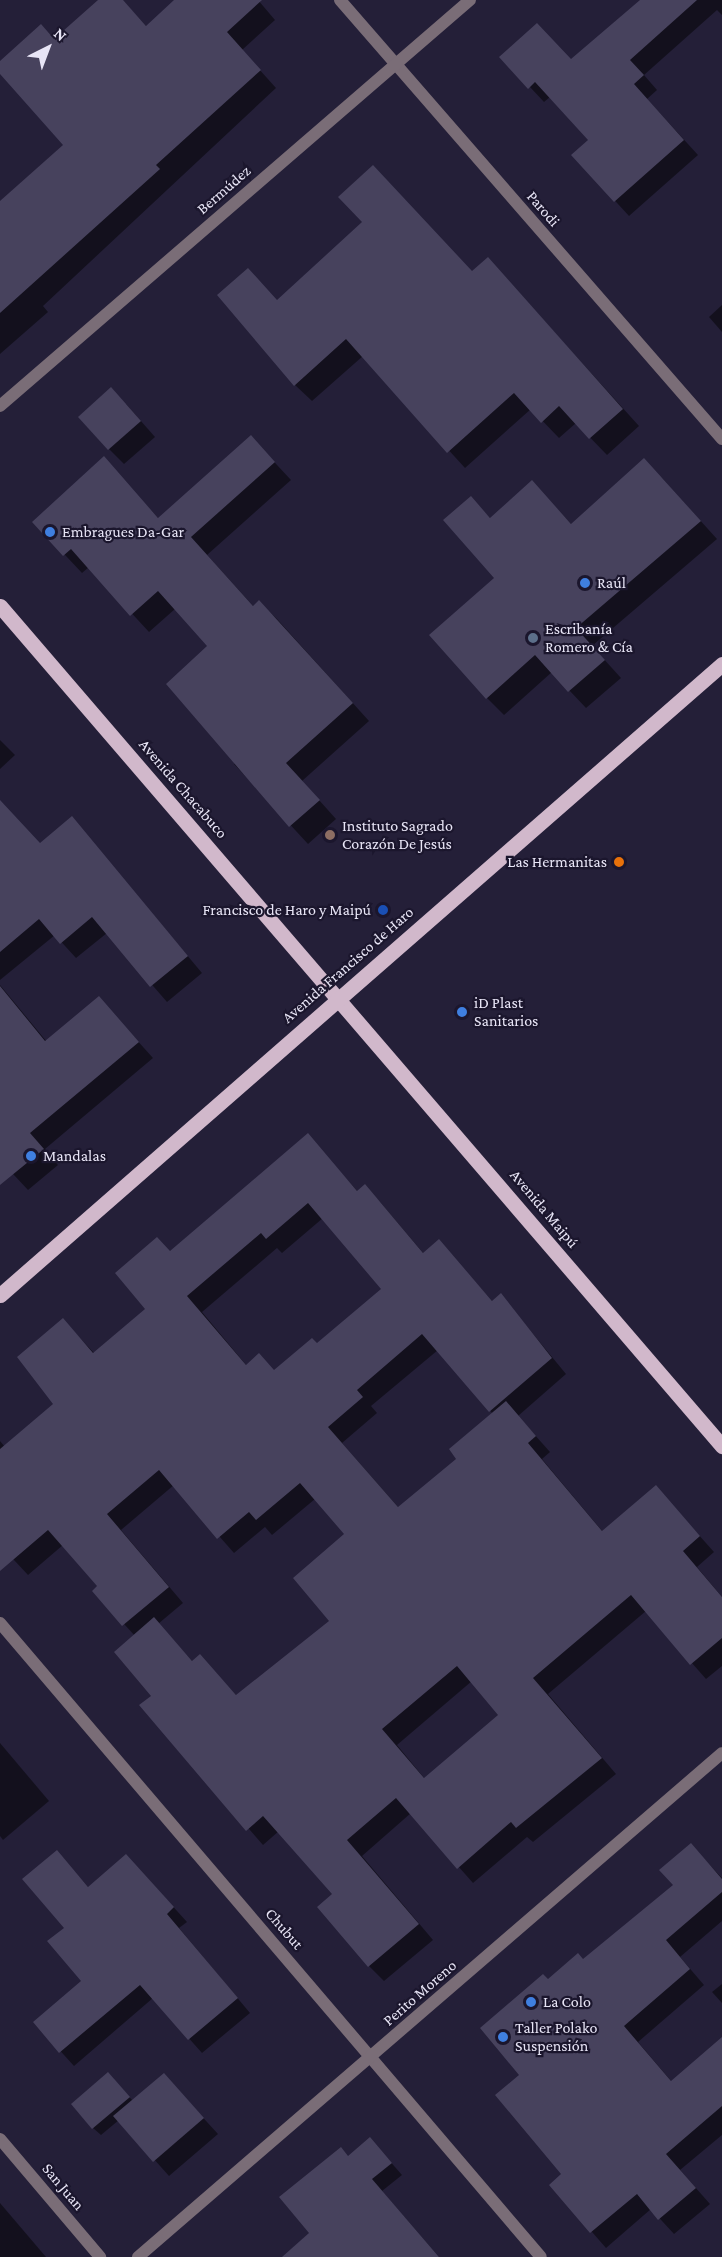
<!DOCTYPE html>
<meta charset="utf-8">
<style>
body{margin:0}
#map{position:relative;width:722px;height:2257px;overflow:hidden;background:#241f38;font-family:"Crimson Pro",serif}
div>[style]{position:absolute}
.shadow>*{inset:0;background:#0007}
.building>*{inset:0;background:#47425d}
.street>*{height:12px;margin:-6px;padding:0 6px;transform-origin:6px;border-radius:6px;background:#7a6d77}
.primary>*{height:15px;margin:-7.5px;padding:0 7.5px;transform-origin:7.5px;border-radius:7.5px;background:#d1b8cb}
.dots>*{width:16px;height:16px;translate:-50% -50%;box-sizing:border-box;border:3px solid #1b162d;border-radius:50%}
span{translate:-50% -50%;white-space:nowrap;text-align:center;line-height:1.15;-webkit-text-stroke:4.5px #1b162d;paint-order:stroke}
.street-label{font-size:16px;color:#e8e5f6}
.poi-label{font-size:16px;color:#e8e5f6}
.left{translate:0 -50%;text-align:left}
.right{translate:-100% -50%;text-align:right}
.north{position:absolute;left:18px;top:18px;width:60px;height:60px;-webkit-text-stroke:4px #1b162d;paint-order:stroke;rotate:42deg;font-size:16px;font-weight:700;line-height:24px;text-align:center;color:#e8e5f6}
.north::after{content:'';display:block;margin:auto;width:21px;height:27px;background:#e8e5f6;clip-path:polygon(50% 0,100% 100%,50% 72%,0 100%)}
</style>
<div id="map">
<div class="shadow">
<div style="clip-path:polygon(100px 0,122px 0,147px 27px,176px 0,258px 0,275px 20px,242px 50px,276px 88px,43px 306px,48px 312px,0 354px,0 203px,65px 145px,0 72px,0 63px,41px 26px,55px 40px)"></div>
<div style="clip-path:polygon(642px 0,722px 0,722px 15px,717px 10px,644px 75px,657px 90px,647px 99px,698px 155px,629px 216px,573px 155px,590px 140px,550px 97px,544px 102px,502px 57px,571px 61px)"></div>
<div style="clip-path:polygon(488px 259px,639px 426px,607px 455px,576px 423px,559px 438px,531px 409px,465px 468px,363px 356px,312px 401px,295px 385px,278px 301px,473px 273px)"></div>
<div style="clip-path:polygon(722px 305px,722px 332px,709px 317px)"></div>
<div style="clip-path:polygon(126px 404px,155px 437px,124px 464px,109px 449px)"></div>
<div style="clip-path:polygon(251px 437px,291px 480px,207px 555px,254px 607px,259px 602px,277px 619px,369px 721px,302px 781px,336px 819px,308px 844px,234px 764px,237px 761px,210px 646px,175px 609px,149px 632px,89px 567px,82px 573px,34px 522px,104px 459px,159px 519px)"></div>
<div style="clip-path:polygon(661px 477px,717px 539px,592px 646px,621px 678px,586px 708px,552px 672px,504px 715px,487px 698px,496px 578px,471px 498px,491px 519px,532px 482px,572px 525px)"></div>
<div style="clip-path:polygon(0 740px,15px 755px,0 769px)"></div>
<div style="clip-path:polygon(0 801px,40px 845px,72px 818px,202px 973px,167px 1002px,107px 933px,76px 958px,55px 935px,0 980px)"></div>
<div style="clip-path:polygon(0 985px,47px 1042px,99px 998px,153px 1058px,45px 1149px,58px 1165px,28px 1190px,0 1160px)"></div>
<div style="clip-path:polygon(evenodd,308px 1135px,358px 1192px,365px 1187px,380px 1202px,424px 1254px,439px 1241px,493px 1302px,501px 1295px,566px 1374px,518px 1416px,550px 1452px,542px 1459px,603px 1532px,656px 1487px,714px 1552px,697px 1567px,722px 1597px,722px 1666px,706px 1679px,646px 1611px,548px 1694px,616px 1774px,533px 1842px,527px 1837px,473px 1883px,411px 1813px,362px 1856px,433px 1940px,384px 1981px,369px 1966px,334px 1894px,279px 1831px,263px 1845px,141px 1705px,153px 1696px,135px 1636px,94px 1591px,99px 1587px,63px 1545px,28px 1575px,0 1545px,0 1441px,5px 1447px,55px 1404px,63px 1320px,95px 1354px,147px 1309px,171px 1252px,308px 1135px,323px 1218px,383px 1289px,317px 1345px,275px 1371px,247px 1366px,202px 1312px,277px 1248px,282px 1253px,323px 1218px,308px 1135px,438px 1350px,493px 1414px,459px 1459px,399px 1508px,342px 1443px,377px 1413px,371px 1406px,438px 1350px,308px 1135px,174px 1485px,234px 1553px,265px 1527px,272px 1535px,315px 1499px,346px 1535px,331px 1621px,237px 1696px,200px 1656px,193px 1662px,158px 1624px,183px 1603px,121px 1530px,174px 1485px,308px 1135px,472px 1681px,501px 1715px,425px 1779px,397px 1745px,472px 1681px)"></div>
<div style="clip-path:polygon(0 1743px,49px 1801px,3px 1840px,0 1836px)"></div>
<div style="clip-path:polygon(691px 1845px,722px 1878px,722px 1921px,680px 1957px,704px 1985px,638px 2042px,672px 2082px,722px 2073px,722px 2135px,680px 2170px,710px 2204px,674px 2234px,651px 2209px,606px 2248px,551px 2185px,564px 2175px,521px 2075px,548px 1981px,584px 1961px,675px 1886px)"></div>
<div style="clip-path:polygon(57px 1852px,89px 1888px,140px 1870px,187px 1922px,179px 1928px,250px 2013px,202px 2053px,153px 1998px,74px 2066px,35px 2023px,83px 1982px,66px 1928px)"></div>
<div style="clip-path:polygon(722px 1984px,722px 2003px,712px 1992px)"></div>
<div style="clip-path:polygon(164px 2075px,218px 2134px,169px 2176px,119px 2120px,101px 2135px,93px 2128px,115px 2082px,133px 2101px)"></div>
<div style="clip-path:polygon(381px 2151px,402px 2175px,382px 2191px,439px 2257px,284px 2257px,312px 2233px,349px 2157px)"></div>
<div style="clip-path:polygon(0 2203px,46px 2257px,0 2257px)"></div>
</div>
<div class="building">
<div style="clip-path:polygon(98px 0,123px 0,146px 26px,174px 0,262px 0,227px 32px,261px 70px,156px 165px,160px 169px,0 313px,0 201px,63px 145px,0 74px,0 61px,41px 24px,54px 39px)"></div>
<div style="clip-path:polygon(640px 0,697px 0,630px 60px,644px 75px,634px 84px,684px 140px,614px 202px,571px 155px,588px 140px,535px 82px,528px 89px,499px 57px,537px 23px,571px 59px)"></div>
<div style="clip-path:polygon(373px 165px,472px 271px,488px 257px,623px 409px,589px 439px,559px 406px,541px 423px,514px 393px,447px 453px,346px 339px,294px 386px,217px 295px,248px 268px,277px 300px,362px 222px,338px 197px)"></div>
<div style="clip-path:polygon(111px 387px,141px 421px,108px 450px,78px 417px)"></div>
<div style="clip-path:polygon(251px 435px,275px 462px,191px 537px,253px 606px,259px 600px,353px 703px,286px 763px,320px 800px,289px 827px,166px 684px,207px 646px,158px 591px,130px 616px,71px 549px,63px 556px,32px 522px,104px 456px,158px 518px)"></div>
<div style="clip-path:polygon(644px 458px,701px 521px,576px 628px,605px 660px,568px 692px,535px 655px,486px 699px,429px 635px,494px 578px,443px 520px,471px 496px,490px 518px,532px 480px,571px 524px)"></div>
<div style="clip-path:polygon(0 800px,40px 843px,72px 816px,188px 956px,150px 987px,92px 917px,60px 944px,39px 919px,0 952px)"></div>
<div style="clip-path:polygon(0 986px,45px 1041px,99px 996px,139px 1042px,30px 1133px,44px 1149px,0 1185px)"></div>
<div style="clip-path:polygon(evenodd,308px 1133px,357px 1191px,365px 1184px,423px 1253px,439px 1239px,492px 1301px,501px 1293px,552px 1358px,489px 1412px,422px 1334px,357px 1390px,363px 1397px,328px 1427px,398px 1507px,456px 1459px,449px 1449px,506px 1401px,536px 1436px,528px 1443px,602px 1531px,656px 1485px,700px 1536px,683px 1551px,722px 1597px,722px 1638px,690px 1665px,631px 1595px,533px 1678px,602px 1758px,516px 1828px,511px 1822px,457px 1869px,396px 1798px,347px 1840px,419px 1924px,368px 1967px,317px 1907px,332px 1894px,263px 1816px,246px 1831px,139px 1705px,151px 1696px,114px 1652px,154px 1617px,192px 1661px,200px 1654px,236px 1695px,329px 1621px,293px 1578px,344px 1534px,300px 1483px,256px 1520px,249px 1512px,217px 1539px,159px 1470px,107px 1514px,169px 1587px,122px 1626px,92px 1591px,97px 1586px,48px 1530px,0 1571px,0 1449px,53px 1404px,17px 1357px,63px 1318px,93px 1353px,145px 1309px,115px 1273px,157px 1237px,170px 1251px,308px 1133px,308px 1203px,381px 1289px,317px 1343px,312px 1338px,274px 1370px,259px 1353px,246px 1365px,187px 1296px,261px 1233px,266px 1239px,308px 1203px,308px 1133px,457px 1666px,498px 1715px,424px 1778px,382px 1729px,457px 1666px)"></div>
<div style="clip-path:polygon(691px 1843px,722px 1879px,722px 1892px,666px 1940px,690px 1969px,624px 2026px,671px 2081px,722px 2037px,722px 2106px,666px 2154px,696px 2188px,658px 2220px,637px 2194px,590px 2233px,549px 2185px,561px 2174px,495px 2095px,519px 2075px,480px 2028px,543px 1974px,548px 1979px,578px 1953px,583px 1959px,673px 1885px,659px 1870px)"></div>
<div style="clip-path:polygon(57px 1850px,88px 1887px,126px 1854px,174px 1907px,167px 1914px,238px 1998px,188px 2040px,140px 1985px,59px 2053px,33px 2022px,81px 1981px,47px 1941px,64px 1928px,22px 1879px)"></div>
<div style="clip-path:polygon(108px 2072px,130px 2097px,92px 2129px,71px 2104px)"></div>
<div style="clip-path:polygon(164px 2073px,204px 2118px,153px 2162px,113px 2116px)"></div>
<div style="clip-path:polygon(370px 2137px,392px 2163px,372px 2179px,439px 2257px,282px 2257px,309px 2233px,279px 2197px,341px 2147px,348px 2156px)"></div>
</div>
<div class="street">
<div style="left:340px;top:0;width:582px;rotate:48.97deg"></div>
<div style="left:0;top:406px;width:621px;rotate:-40.82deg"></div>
<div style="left:0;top:1623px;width:833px;rotate:49.53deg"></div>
<div style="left:0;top:2139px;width:155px;rotate:49.7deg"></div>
<div style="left:138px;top:2257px;width:771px;rotate:-40.79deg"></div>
</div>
<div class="primary">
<div style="left:0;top:606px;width:1108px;rotate:49.32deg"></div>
<div style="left:0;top:1295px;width:959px;rotate:-41.15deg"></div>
</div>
<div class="dots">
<div style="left:50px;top:532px;background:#3f7fe0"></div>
<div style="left:585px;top:583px;background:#3f7fe0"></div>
<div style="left:533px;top:638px;background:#5c6f8a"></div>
<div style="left:330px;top:835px;background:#8d6e63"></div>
<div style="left:619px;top:862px;background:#e8710a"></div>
<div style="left:383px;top:910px;background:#1a4fb4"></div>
<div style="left:462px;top:1012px;background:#3f7fe0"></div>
<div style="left:31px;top:1156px;background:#3f7fe0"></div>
<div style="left:531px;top:2002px;background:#3f7fe0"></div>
<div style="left:503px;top:2037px;background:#3f7fe0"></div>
</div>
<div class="street-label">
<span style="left:224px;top:190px;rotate:-41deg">Bermúdez</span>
<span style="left:543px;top:209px;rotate:49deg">Parodi</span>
<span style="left:183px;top:789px;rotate:49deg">Avenida Chacabuco</span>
<span style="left:348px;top:965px;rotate:-41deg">Avenida Francisco de Haro</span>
<span style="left:544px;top:1209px;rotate:50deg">Avenida Maipú</span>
<span style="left:284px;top:1929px;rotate:49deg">Chubut</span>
<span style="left:420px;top:1993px;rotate:-41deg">Perito Moreno</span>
<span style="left:63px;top:2187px;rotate:50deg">San Juan</span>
</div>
<div class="poi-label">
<span class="left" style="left:62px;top:532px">Embragues Da-Gar</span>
<span class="left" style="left:597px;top:583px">Raúl</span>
<span class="left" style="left:545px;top:638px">Escribanía<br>Romero &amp; Cía</span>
<span class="left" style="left:342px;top:835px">Instituto Sagrado<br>Corazón De Jesús</span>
<span class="right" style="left:607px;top:862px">Las Hermanitas</span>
<span class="right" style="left:371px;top:910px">Francisco de Haro y Maipú</span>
<span class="left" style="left:474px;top:1012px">iD Plast<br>Sanitarios</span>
<span class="left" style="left:43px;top:1156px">Mandalas</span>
<span class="left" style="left:543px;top:2002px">La Colo</span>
<span class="left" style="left:515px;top:2037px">Taller Polako<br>Suspensión</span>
</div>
<div class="north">N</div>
</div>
